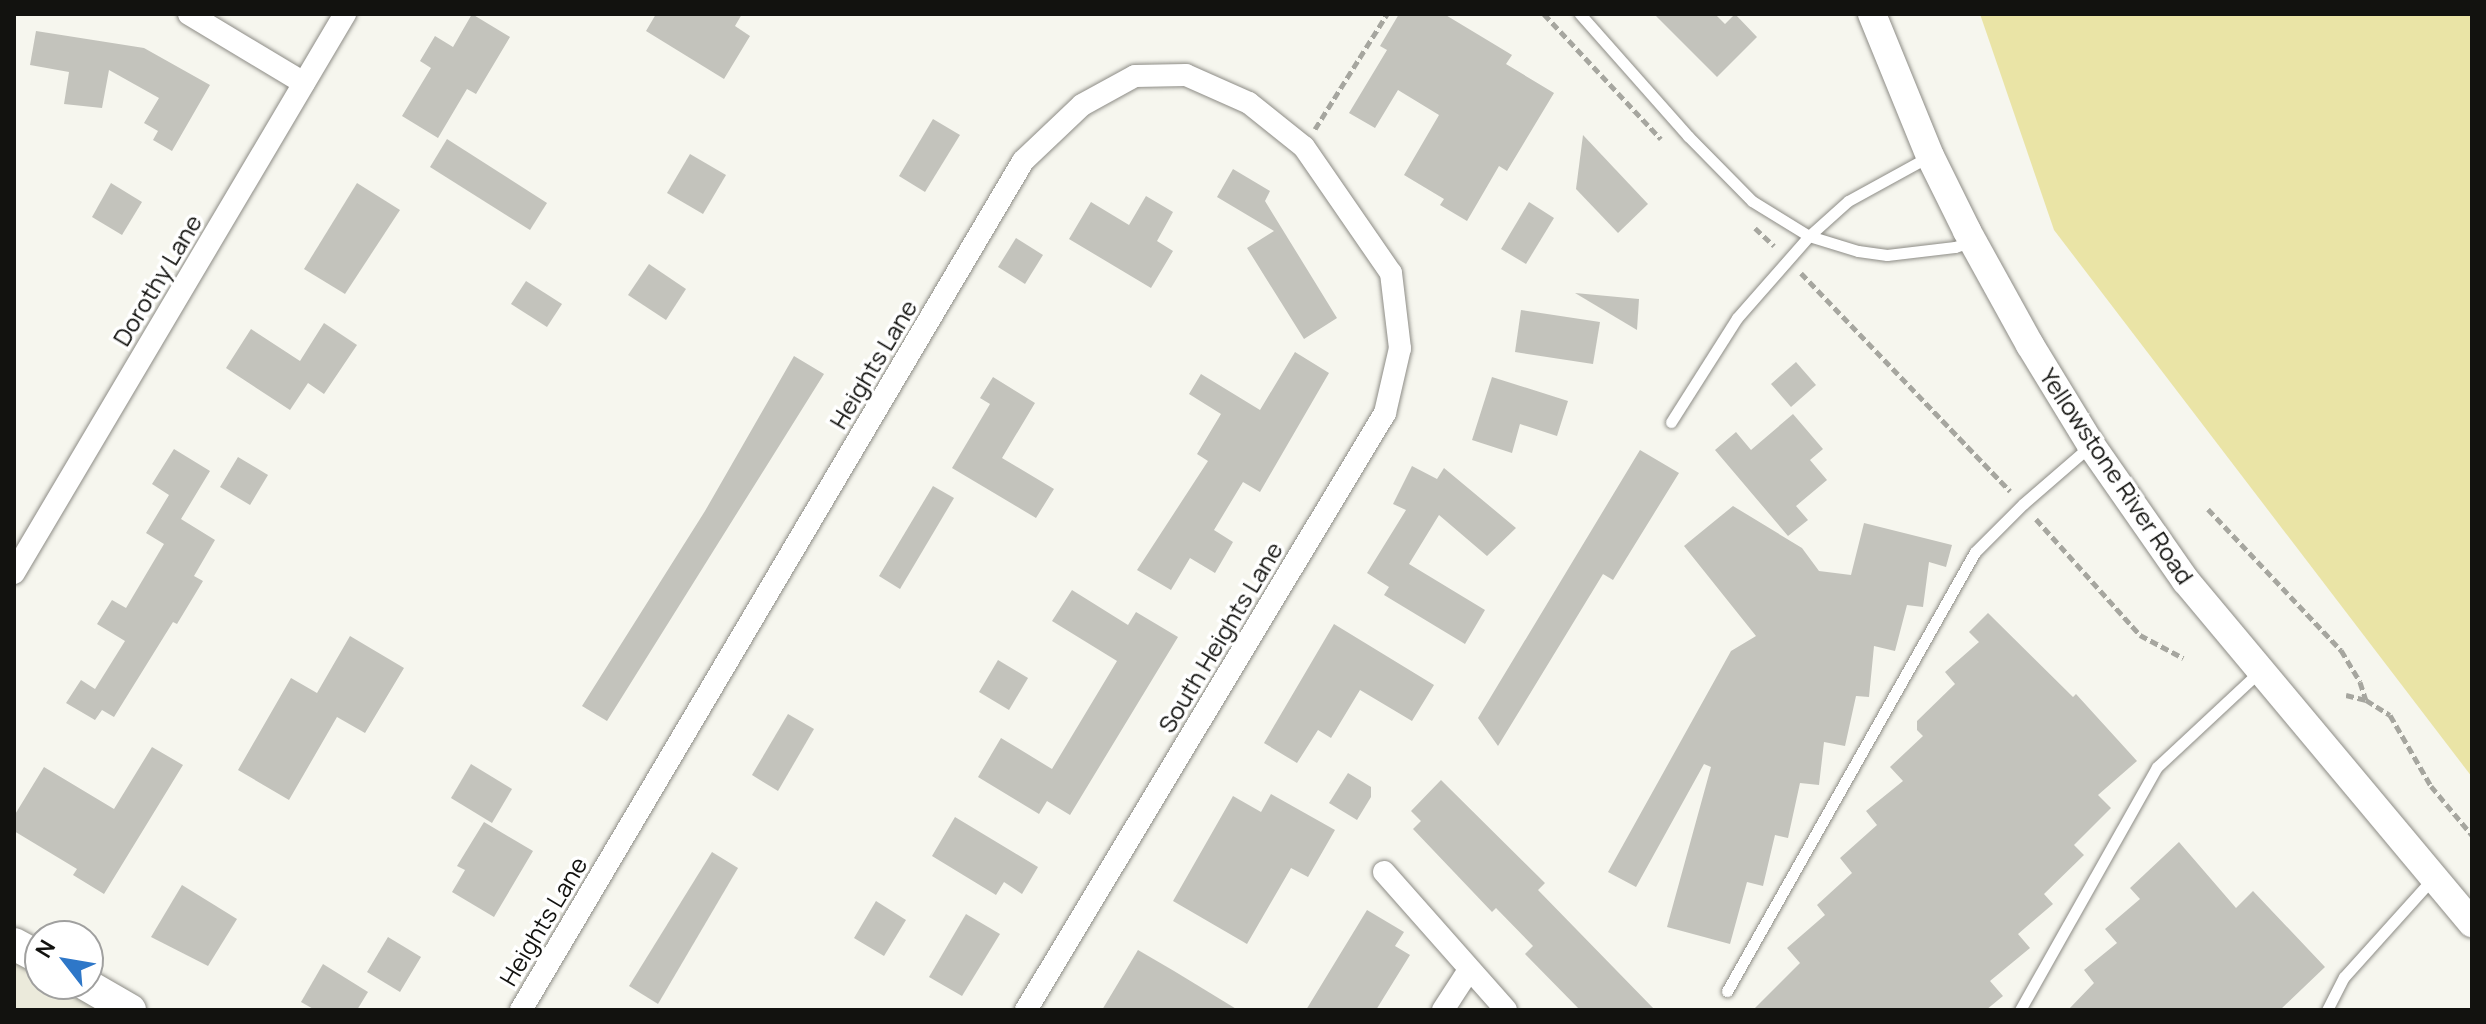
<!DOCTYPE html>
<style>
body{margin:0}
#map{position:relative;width:2486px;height:1024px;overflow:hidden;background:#f6f6ee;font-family:Manrope,sans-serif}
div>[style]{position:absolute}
.built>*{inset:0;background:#ebeadb}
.green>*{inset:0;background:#eae4a6}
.building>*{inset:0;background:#c3c3bc}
.path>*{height:5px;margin-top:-2.5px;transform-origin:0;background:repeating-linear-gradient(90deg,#a6a69f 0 8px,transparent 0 12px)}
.roads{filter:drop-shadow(0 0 2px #8d8c86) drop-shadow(0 0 2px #8d8c86)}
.service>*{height:11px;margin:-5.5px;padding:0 5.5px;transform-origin:5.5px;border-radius:5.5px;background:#fff}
.minor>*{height:22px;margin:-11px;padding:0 11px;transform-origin:11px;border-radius:11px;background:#fff}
.tertiary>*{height:28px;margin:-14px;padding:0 14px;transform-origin:14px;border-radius:14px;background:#fff}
.secondary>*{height:32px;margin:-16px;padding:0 16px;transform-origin:16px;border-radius:16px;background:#fff}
span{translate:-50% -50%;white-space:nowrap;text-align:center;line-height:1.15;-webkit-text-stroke:7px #fff;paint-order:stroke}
.street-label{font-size:24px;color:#12120f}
.frame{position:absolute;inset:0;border:16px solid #12120f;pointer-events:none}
.north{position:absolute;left:24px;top:920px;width:80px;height:80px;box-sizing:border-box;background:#fff;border:2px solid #a0a09f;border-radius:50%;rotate:301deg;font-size:22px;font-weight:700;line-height:32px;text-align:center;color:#12120f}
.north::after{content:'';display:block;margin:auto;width:28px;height:36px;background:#2e77c8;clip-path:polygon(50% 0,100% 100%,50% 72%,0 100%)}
</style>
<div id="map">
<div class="built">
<div style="clip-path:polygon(14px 945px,40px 960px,40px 984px,82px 984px,127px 1010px,14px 1010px)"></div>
</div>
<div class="green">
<div style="clip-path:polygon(1980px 14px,2472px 14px,2472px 777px,2054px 230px)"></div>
</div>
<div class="building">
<div style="clip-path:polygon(472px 14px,510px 37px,476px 94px,467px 89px,438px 138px,402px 116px,431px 68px,420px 61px,435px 36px,453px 47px)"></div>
<div style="clip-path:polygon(656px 14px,742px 14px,735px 26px,750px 36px,724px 79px,646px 31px)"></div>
<div style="clip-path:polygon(1399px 14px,1444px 14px,1512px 55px,1506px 64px,1554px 93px,1507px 171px,1499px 166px,1467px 221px,1440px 205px,1444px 199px,1404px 175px,1439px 115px,1398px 90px,1375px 128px,1349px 113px,1387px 50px,1380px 46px)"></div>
<div style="clip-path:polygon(1654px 14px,1715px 14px,1725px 24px,1735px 14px,1757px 37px,1717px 77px)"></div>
<div style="clip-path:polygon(36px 31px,144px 48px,210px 85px,172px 151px,153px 140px,158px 131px,144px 123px,159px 98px,109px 70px,102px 108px,64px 104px,69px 72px,30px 65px)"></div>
<div style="clip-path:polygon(933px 119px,960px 135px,925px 192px,899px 176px)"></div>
<div style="clip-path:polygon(1583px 135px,1648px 204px,1618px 233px,1576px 189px)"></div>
<div style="clip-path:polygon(447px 139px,547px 203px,530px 230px,430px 167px)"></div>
<div style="clip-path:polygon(690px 154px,726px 175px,703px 214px,667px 193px)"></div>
<div style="clip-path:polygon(1233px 169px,1270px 191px,1265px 201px,1337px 318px,1304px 339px,1247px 248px,1274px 231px,1217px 197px)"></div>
<div style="clip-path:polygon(111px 183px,142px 202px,122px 235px,92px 217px)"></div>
<div style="clip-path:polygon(357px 183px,400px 210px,345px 294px,304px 269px)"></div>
<div style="clip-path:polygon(1146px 196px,1173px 212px,1157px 241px,1173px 251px,1151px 288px,1069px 239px,1091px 202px,1129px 225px)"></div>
<div style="clip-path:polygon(1529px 202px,1554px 218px,1526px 264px,1501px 249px)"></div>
<div style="clip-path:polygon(1016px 238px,1043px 255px,1025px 284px,998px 267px)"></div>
<div style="clip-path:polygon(649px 264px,686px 289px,666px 320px,628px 295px)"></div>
<div style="clip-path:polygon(526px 281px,562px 304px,547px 327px,511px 304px)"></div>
<div style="clip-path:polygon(1575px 293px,1639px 299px,1637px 330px)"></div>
<div style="clip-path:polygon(1521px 310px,1600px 322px,1593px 364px,1515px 352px)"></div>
<div style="clip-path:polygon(324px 323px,357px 345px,324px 394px,308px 383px,290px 410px,226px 368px,251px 329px,300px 361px)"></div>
<div style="clip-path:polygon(1295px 352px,1329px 373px,1260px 492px,1243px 482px,1214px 530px,1233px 542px,1215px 573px,1190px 558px,1171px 590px,1137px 570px,1208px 461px,1197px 454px,1221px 414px,1189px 394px,1201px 374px,1260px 410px)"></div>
<div style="clip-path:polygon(794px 356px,824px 374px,607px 721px,582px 706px,705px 511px)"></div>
<div style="clip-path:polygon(1796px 362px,1816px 385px,1791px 407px,1771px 384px)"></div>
<div style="clip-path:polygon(993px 377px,1035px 403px,1002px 458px,1054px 489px,1036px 518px,952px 468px,990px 404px,980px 398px)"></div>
<div style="clip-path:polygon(1492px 377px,1568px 401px,1557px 436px,1520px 424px,1512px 453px,1472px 440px)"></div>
<div style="clip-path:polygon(1793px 414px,1823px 449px,1810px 460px,1827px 480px,1796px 506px,1808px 520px,1788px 536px,1715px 450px,1736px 432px,1751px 450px)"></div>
<div style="clip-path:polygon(174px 449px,210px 471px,181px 519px,215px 540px,194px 576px,203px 581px,177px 624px,173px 622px,114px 717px,102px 710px,95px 720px,66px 703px,81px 680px,95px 689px,125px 641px,97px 624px,112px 600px,126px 608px,164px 544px,146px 533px,169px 495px,152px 484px)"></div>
<div style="clip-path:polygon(1640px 450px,1679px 473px,1613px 580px,1603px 574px,1498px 746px,1478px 718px)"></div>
<div style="clip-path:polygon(238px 457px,268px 475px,250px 505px,220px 487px)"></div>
<div style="clip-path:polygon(1412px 466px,1437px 479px,1444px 468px,1516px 528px,1487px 556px,1439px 515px,1409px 564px,1485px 610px,1465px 644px,1384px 595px,1389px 587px,1367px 573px,1406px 510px,1393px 504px)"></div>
<div style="clip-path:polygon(933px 486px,954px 498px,900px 589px,879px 576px)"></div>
<div style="clip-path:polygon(1733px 506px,1802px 548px,1819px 571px,1851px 575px,1864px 523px,1952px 545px,1946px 567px,1929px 562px,1923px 607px,1907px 605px,1895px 651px,1874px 646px,1869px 697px,1856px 696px,1845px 746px,1824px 742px,1819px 785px,1800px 783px,1788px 838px,1775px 835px,1763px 886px,1747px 882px,1730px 944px,1667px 927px,1711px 767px,1704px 764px,1636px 887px,1608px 872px,1731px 651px,1756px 636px,1684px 546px)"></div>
<div style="clip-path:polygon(1072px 590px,1128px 625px,1136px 612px,1178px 637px,1070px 815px,1047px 801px,1039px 814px,978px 777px,1001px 738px,1052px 769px,1117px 661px,1052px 621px)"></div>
<div style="clip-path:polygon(1988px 613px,2073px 697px,2076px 694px,2137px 761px,2098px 795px,2111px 808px,2074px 845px,2084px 855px,2044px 894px,2053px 904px,2018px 934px,2030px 948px,1990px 981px,2003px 996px,1986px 1010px,1753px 1010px,1800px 963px,1787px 948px,1825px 915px,1817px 905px,1852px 873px,1840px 858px,1877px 825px,1866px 811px,1903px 781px,1890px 767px,1923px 736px,1917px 730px,1917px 721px,1955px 684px,1945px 672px,1979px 642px,1969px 632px)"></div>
<div style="clip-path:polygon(1334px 624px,1434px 685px,1412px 721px,1360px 690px,1331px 738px,1318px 730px,1297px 763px,1264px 743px)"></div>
<div style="clip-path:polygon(350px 636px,404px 668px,365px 733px,337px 717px,289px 800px,238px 770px,291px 678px,317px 693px)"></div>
<div style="clip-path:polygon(998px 660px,1028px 678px,1009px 710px,979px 692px)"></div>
<div style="clip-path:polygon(788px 714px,814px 729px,778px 791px,752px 775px)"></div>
<div style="clip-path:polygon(152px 747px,183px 765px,104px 894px,73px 875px,77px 869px,14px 831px,14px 816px,44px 767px,114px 809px)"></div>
<div style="clip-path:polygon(471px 764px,512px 789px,492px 823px,451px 798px)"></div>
<div style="clip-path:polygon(1348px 773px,1371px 787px,1371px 797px,1357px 820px,1329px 803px)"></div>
<div style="clip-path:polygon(1441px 780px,1545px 883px,1538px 890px,1655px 1010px,1580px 1010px,1525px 954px,1533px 946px,1496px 908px,1492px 912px,1413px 829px,1421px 821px,1411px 811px)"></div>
<div style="clip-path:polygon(1271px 794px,1335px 830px,1308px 877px,1291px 868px,1247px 944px,1173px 901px,1233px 796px,1261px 812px)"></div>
<div style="clip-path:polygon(955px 817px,1038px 867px,1022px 894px,1004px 882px,996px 895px,932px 856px)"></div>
<div style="clip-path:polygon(484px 822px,533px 851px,494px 917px,452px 892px,465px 870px,457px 866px)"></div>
<div style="clip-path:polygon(2179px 842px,2236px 908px,2253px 891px,2325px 967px,2280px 1010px,2068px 1010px,2094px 983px,2084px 970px,2117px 943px,2105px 929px,2140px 899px,2130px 888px)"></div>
<div style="clip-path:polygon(712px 852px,738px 868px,658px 1004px,629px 986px)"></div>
<div style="clip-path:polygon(182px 885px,237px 919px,208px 966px,151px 937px)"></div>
<div style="clip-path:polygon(876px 901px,906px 920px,884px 956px,854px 938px)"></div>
<div style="clip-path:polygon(1367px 910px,1404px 932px,1395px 946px,1410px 955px,1376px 1010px,1306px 1010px)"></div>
<div style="clip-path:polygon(966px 914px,1000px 934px,962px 996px,929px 977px)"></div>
<div style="clip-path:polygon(388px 937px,421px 957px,400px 992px,367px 972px)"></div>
<div style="clip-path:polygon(1138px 950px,1174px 971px,1238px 1010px,1102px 1010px)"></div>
<div style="clip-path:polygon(323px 964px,368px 992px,357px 1010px,315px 1010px,301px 1002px)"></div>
</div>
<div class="path">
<div style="left:1544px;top:14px;width:171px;rotate:46.9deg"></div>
<div style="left:1315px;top:129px;width:136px;rotate:-57.9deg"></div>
<div style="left:1755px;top:228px;width:26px;rotate:43deg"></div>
<div style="left:1801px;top:273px;width:302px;rotate:46.2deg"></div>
<div style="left:2208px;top:509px;width:194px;rotate:46.7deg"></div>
<div style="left:2341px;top:650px;width:37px;rotate:59deg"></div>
<div style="left:2360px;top:682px;width:19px;rotate:72deg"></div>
<div style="left:2036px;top:519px;width:156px;rotate:48.1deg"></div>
<div style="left:2140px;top:635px;width:49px;rotate:28.1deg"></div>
<div style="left:2346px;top:695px;width:21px;rotate:14deg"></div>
<div style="left:2366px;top:700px;width:28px;rotate:32deg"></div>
<div style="left:2390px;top:715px;width:82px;rotate:60deg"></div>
<div style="left:2431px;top:786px;width:64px;rotate:50.1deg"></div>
</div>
<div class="roads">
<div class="service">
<div style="left:1580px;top:14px;width:163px;rotate:48.5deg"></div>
<div style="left:1688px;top:136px;width:91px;rotate:45.4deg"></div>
<div style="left:1752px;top:201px;width:67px;rotate:31.6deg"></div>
<div style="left:1809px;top:236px;width:51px;rotate:17deg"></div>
<div style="left:1858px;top:251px;width:29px;rotate:8deg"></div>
<div style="left:1887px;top:255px;width:68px;rotate:-6.7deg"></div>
<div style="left:1955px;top:247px;width:18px;rotate:-19deg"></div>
<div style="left:1671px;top:422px;width:123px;rotate:-57.6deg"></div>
<div style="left:1737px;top:318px;width:109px;rotate:-48.7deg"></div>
<div style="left:1809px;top:236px;width:52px;rotate:-41.9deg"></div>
<div style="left:1848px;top:201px;width:94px;rotate:-28.8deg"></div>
<div style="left:1727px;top:991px;width:504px;rotate:-60.54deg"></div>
<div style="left:1975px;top:552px;width:68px;rotate:-45deg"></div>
<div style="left:2023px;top:504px;width:90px;rotate:-40.9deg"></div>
<div style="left:2020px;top:1010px;width:279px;rotate:-60.6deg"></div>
<div style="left:2157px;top:767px;width:139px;rotate:-43deg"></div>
<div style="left:2327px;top:1010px;width:37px;rotate:-63deg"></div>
<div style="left:2344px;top:977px;width:135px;rotate:-48deg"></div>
</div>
<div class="minor">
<div style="left:189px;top:14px;width:134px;rotate:31deg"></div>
<div style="left:14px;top:573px;width:650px;rotate:-59.37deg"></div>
<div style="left:1384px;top:872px;width:184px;rotate:48.5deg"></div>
<div style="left:521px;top:1010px;width:986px;rotate:-59.4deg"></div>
<div style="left:1023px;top:161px;width:81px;rotate:-43.5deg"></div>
<div style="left:1082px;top:105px;width:60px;rotate:-28.7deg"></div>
<div style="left:1135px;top:76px;width:51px;rotate:-1.1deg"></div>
<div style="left:1186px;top:75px;width:69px;rotate:24deg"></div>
<div style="left:1249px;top:103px;width:70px;rotate:38.7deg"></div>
<div style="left:1304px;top:147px;width:153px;rotate:55.4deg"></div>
<div style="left:1391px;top:273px;width:76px;rotate:83.2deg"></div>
<div style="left:1400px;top:348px;width:67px;rotate:103deg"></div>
<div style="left:1385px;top:413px;width:697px;rotate:121.02deg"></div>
<div style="left:1443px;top:1010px;width:48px;rotate:-57deg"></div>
</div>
<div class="tertiary">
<div style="left:1872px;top:14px;width:153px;rotate:67.8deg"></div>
<div style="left:1930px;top:156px;width:84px;rotate:63.7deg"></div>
<div style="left:1967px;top:231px;width:130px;rotate:61.1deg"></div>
<div style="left:2030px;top:345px;width:117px;rotate:58.6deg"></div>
<div style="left:2091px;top:445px;width:166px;rotate:55.1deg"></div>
<div style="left:2186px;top:581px;width:446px;rotate:50.1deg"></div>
</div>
<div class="secondary">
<div style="left:14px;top:944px;width:30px;rotate:28deg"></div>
<div style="left:85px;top:984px;width:52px;rotate:30deg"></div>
</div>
</div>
<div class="street-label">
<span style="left:157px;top:280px;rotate:-59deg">Dorothy Lane</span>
<span style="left:873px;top:364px;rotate:-59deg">Heights Lane</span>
<span style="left:2117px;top:476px;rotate:56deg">Yellowstone River Road</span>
<span style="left:1220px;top:637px;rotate:-59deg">South Heights Lane</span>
<span style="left:543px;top:921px;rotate:-59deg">Heights Lane</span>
</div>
<div class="frame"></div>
<div class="north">N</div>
</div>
